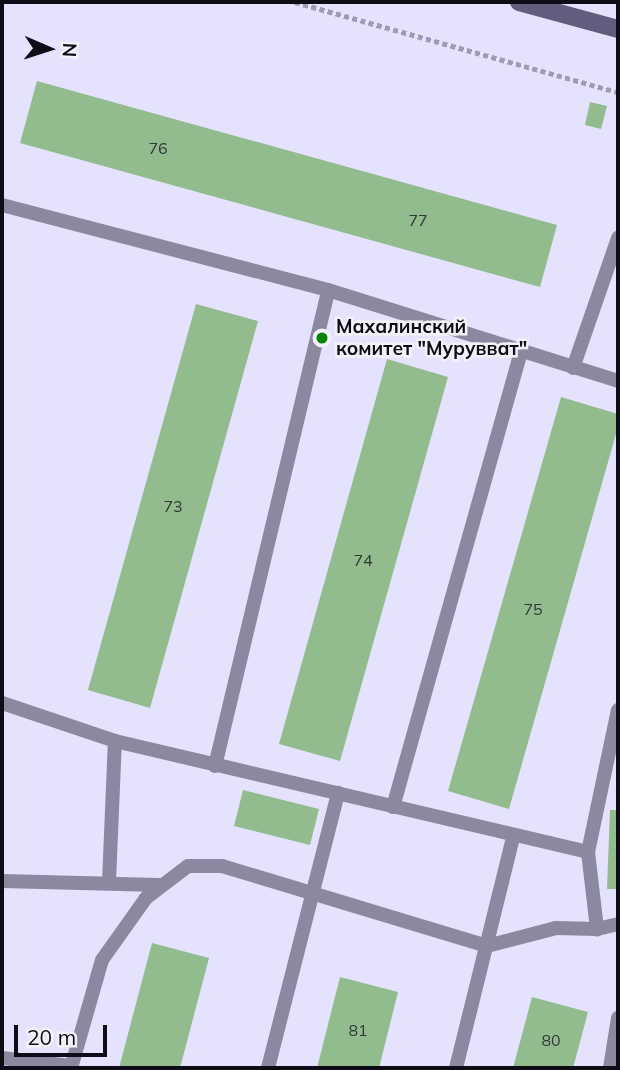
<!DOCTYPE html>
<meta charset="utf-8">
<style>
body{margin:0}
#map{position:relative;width:620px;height:1070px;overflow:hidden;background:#e5e2fe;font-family:Mulish,sans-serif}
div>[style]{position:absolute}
.building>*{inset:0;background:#92bb8e}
.path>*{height:4.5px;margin-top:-2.25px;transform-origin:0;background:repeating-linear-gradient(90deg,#9e9cb2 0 5px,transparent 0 8.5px)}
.lane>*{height:14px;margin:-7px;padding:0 7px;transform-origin:7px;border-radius:7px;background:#8b89a0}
.secondary>*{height:18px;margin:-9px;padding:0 9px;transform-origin:9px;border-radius:9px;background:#615d7e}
.dots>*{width:19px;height:19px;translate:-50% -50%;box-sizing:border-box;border:4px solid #f3f2f9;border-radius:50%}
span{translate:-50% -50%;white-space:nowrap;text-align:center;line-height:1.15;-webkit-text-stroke:5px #f3f2f9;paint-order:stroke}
.number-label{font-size:16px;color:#2e3835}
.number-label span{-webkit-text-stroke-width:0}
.poi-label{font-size:19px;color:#0d0c17;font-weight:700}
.left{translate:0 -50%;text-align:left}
.frame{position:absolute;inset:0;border:4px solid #0d0c17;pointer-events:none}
.north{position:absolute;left:14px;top:14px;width:70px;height:70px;-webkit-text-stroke:5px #f3f2f9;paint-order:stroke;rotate:93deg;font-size:19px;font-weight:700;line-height:28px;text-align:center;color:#0d0c17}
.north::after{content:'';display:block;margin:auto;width:24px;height:32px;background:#0d0c17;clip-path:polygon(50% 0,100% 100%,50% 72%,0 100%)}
.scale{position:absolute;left:14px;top:1025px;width:93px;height:32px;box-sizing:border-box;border:4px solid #0d0c17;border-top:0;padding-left:9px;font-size:21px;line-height:24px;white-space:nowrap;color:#0d0c17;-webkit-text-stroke:5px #f3f2f9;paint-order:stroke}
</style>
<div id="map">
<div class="building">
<div style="clip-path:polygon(37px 81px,557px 225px,540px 287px,20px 143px)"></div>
<div style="clip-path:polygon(590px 102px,607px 106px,601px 129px,585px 125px)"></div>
<div style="clip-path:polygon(196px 304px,258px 321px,150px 708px,88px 690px)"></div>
<div style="clip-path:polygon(387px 359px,448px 377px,340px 761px,279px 744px)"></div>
<div style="clip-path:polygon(561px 397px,618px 414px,618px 427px,509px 809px,448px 791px)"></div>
<div style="clip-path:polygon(243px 790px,319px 809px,310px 845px,234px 826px)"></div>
<div style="clip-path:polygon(610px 810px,618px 810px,618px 889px,607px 889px)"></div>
<div style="clip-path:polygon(152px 943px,209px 958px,180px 1068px,119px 1068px)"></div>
<div style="clip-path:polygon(340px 977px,398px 992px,379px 1068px,317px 1068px)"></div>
<div style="clip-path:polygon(532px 997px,588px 1012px,573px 1068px,513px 1068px)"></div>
</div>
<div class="path">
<div style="left:295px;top:2px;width:335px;rotate:15.6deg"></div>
</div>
<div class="lane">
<div style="left:2px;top:205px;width:337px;rotate:14.6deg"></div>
<div style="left:328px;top:290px;width:304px;rotate:17.4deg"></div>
<div style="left:573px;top:368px;width:138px;rotate:-70.9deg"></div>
<div style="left:2px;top:703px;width:119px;rotate:18.6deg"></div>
<div style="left:115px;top:741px;width:486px;rotate:13.2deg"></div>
<div style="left:588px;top:852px;width:78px;rotate:83.3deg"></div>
<div style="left:597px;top:929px;width:22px;rotate:-13deg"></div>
<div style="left:215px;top:766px;width:489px;rotate:-76.6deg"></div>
<div style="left:393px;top:807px;width:474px;rotate:-74.3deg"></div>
<div style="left:588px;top:852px;width:145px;rotate:-78.1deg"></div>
<div style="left:2px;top:881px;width:157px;rotate:1.5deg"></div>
<div style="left:109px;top:882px;width:141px;rotate:-87.6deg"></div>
<div style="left:2px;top:1058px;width:69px;rotate:6.6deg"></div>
<div style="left:71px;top:1068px;width:112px;rotate:-74deg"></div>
<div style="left:102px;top:960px;width:76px;rotate:-54.6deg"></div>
<div style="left:146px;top:898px;width:53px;rotate:-37.3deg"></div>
<div style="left:188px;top:866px;width:34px"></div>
<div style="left:222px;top:866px;width:277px;rotate:16.8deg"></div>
<div style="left:487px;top:946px;width:71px;rotate:-14.6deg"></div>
<div style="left:556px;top:928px;width:41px;rotate:1.4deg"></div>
<div style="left:268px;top:1068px;width:284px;rotate:-75.7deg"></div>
<div style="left:456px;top:1068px;width:237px;rotate:-76.1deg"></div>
<div style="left:610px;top:1068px;width:51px;rotate:-80.9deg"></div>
</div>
<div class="secondary">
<div style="left:519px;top:2px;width:103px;rotate:15.3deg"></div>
</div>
<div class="dots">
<div style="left:322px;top:338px;background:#058506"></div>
</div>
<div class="number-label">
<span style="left:158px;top:148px">76</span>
<span style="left:418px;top:220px">77</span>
<span style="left:173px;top:506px">73</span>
<span style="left:363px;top:560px">74</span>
<span style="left:533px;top:609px">75</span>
<span style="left:358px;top:1030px">81</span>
<span style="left:551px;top:1040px">80</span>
</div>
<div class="poi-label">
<span class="left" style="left:336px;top:338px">Махалинский<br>комитет "Мурувват"</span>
</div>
<div class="frame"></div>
<div class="north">N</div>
<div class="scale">20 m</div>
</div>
